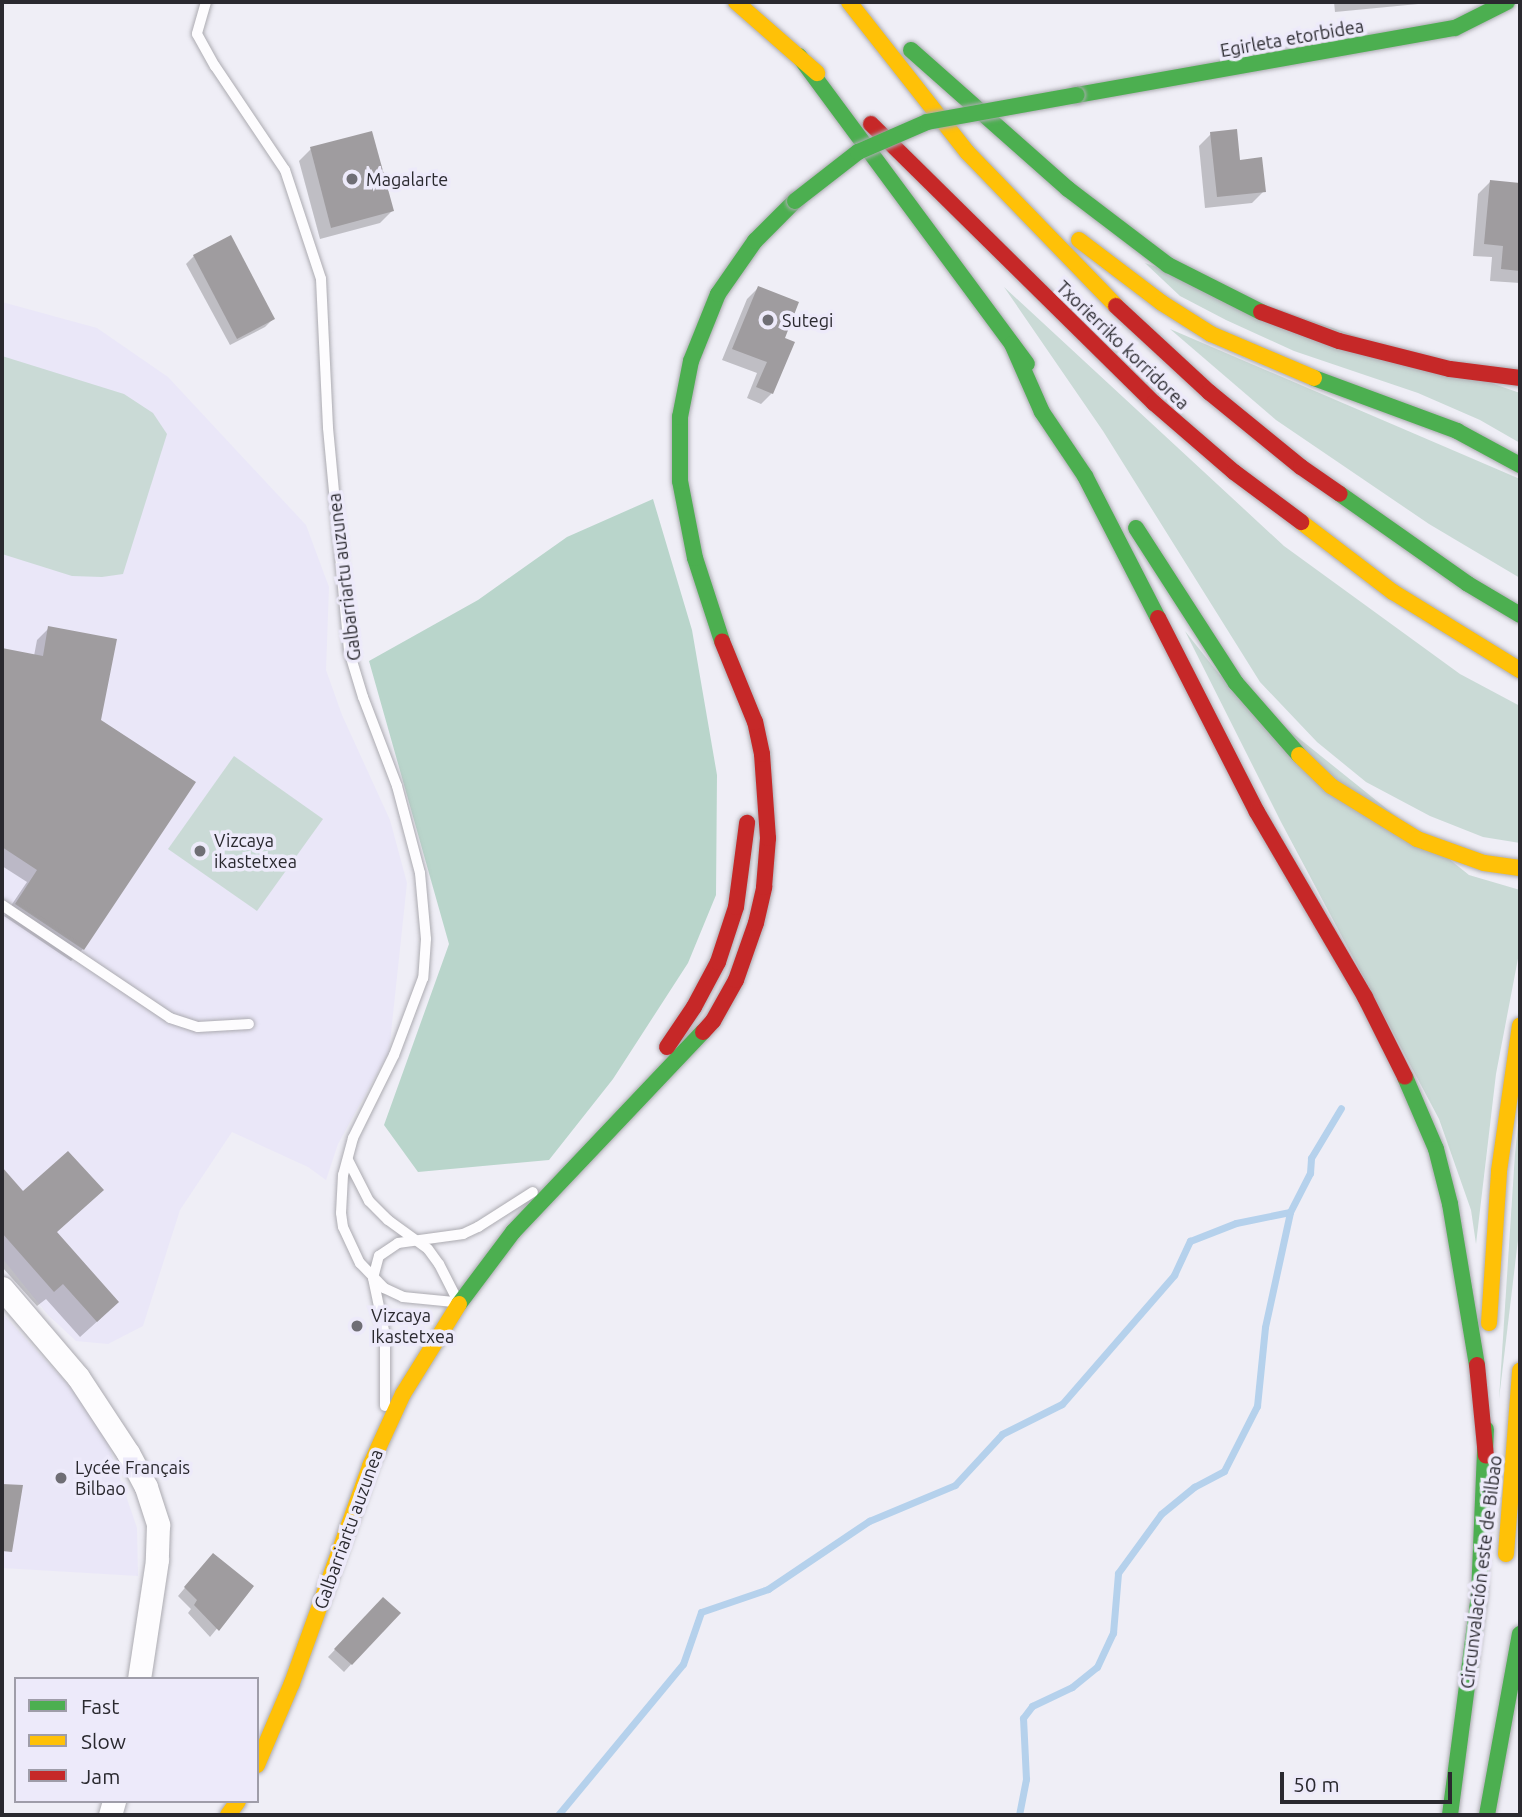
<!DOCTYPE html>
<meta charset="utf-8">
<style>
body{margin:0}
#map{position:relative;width:1522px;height:1817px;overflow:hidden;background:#efeef6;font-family:Ubuntu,sans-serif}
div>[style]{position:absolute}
.built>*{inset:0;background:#eae7f8}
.green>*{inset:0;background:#cadad6}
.forest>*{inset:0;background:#b9d5cb}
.shadow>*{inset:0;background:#0003}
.stream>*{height:7px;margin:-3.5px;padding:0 3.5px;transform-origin:3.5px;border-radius:3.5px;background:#b5d1ec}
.building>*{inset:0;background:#9f9c9f}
.roads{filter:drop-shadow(0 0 2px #acabb1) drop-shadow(0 0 2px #acabb1)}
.lane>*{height:10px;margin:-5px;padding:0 5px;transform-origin:5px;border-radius:5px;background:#fdfcfe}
.street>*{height:23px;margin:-11.5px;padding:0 11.5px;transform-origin:11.5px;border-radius:11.5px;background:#fdfcfe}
.fast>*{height:16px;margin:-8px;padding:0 8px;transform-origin:8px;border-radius:8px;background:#4caf50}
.slow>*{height:16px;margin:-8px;padding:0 8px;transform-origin:8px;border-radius:8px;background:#ffc107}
.jam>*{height:16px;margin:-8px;padding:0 8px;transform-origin:8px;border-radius:8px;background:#c62828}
.bridges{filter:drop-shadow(0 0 2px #acabb1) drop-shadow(0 0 2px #acabb1)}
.fast-bridge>*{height:16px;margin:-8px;padding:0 8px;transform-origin:8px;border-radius:8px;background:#4caf50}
.dots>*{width:19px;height:19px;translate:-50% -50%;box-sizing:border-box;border:4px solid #edeafa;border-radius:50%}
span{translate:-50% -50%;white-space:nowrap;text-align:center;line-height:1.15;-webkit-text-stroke:7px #edeafa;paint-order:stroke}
.street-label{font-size:18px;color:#2a292f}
.poi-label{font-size:18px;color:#2a292f}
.left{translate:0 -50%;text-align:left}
.frame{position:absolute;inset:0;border:4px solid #2a292f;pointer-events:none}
.legend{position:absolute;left:14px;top:1677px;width:245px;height:126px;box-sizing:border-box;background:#edeafa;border:2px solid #9f9da9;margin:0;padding:9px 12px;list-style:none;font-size:21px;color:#2a292f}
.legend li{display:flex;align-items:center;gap:14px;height:35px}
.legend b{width:35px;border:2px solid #9f9da9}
.scale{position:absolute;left:1280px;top:1772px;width:172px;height:32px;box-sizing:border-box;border:4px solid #2a292f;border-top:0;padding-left:9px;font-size:21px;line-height:24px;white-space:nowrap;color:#2a292f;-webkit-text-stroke:5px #edeafa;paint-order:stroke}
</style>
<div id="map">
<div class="built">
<div style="clip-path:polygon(2px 302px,97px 328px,168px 377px,306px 525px,329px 587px,326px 670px,342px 715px,390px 820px,407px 883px,389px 1052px,338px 1144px,326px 1180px,308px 1167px,232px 1132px,180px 1210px,143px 1326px,108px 1344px,76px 1341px,48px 1315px,2px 1258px)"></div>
<div style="clip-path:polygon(2px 1313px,74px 1391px,108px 1443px,137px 1528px,138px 1576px,2px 1568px)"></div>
</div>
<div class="green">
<div style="clip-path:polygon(1145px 263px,1520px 393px,1520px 443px,1480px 420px,1418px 393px,1294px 351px,1226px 320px,1180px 296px)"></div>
<div style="clip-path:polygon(1004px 287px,1284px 546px,1460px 674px,1520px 706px,1520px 843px,1483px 837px,1430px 816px,1366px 782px,1317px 742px,1260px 682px,1103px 431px)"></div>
<div style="clip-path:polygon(1170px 329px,1520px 479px,1520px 578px,1429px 524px,1276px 420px)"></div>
<div style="clip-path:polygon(2px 356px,124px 394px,153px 413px,167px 434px,123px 574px,102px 577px,72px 576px,2px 554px)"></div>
<div style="clip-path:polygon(1185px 631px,1219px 674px,1469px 875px,1520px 890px,1520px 948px,1496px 1074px,1476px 1244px,1471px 1210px,1439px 1119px,1281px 822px)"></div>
<div style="clip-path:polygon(234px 756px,323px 819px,257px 911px,168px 849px)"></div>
<div style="clip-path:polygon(1520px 1107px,1520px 1223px,1499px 1399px,1515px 1154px)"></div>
</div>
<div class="forest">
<div style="clip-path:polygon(653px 499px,692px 630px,717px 775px,716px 895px,688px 963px,613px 1079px,549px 1160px,418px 1172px,384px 1125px,449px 944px,369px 661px,478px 600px,567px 537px)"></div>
</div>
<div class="shadow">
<div style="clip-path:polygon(1334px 2px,1439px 2px,1335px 12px)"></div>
<div style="clip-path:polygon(1211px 134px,1264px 191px,1252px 203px,1205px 208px,1199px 146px)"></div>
<div style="clip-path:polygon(311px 149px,392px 211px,380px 223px,320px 239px,299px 161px)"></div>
<div style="clip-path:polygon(1490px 182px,1520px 185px,1520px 283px,1490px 281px,1492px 257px,1473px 256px,1478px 194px)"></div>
<div style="clip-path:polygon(194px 256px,273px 319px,265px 327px,230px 345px,186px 264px)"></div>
<div style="clip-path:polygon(758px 288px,783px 339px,772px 393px,761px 404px,747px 398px,757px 373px,722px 360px,747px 299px)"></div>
<div style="clip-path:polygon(49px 628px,99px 721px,83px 949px,71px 961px,4px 916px,27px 882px,2px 866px,2px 650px,34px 656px,37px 640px)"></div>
<div style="clip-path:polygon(2px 1170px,55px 1233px,101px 1318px,80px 1337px,46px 1299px,37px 1306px,2px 1267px)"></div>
<div style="clip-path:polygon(206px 1563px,252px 1586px,210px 1637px,188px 1613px,191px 1609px,178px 1596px)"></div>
<div style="clip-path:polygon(383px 1599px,398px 1613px,344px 1672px,328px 1657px)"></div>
</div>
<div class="stream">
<div style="left:558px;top:1815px;width:196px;rotate:-50.4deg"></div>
<div style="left:683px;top:1664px;width:55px;rotate:-70.9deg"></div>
<div style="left:701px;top:1612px;width:71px;rotate:-18.9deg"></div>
<div style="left:768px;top:1589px;width:122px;rotate:-34deg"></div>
<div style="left:869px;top:1521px;width:93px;rotate:-22.7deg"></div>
<div style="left:955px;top:1485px;width:69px;rotate:-47.3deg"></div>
<div style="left:1002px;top:1434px;width:67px;rotate:-26.6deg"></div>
<div style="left:1062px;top:1404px;width:171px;rotate:-49deg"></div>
<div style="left:1174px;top:1275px;width:38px;rotate:-65deg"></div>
<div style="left:1190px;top:1241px;width:49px;rotate:-21.4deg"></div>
<div style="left:1236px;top:1223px;width:55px;rotate:-11.5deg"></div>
<div style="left:1019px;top:1815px;width:37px;rotate:-79deg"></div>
<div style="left:1026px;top:1779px;width:61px;rotate:-92.8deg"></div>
<div style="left:1023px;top:1718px;width:15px;rotate:-53deg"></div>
<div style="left:1032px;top:1706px;width:44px;rotate:-25.4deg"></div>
<div style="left:1072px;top:1687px;width:32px;rotate:-39deg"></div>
<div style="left:1097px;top:1667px;width:38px;rotate:-65deg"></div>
<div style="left:1113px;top:1633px;width:60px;rotate:-85.2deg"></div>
<div style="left:1118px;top:1573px;width:73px;rotate:-53.9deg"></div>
<div style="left:1161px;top:1514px;width:43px;rotate:-39.3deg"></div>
<div style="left:1194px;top:1487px;width:34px;rotate:-28deg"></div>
<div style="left:1224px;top:1471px;width:73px;rotate:-63.1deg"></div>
<div style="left:1257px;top:1406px;width:79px;rotate:-84.2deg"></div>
<div style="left:1265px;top:1327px;width:118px;rotate:-77.7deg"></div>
<div style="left:1290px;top:1212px;width:44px;rotate:-62.9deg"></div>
<div style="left:1310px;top:1173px;width:15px;rotate:-86deg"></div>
<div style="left:1311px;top:1158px;width:58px;rotate:-59deg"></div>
</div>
<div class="building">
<div style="clip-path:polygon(1237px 129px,1240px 160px,1262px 157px,1266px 192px,1217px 197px,1210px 132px)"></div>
<div style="clip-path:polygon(372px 131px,394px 211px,331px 228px,310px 147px)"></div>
<div style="clip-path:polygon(1490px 180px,1520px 183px,1520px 271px,1501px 269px,1503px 246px,1484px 244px)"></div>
<div style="clip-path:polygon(231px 235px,275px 319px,237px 339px,193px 255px)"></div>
<div style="clip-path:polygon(758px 286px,799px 302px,785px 338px,795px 342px,773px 394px,756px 387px,767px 362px,732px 349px)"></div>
<div style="clip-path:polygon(48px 626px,117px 639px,101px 720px,196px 782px,84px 950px,15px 904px,37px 870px,2px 847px,2px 648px,43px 656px)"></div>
<div style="clip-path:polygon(68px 1151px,104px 1190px,57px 1232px,119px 1302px,97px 1322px,63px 1284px,54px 1292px,2px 1233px,2px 1167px,23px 1191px)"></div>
<div style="clip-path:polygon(2px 1484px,23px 1485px,12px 1552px,2px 1551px)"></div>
<div style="clip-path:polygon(213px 1553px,254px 1586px,219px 1631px,194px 1605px,197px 1600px,184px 1587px)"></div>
<div style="clip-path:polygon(383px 1597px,401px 1613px,352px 1665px,334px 1649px)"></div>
</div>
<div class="roads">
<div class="lane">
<div style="left:206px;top:2px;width:33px;rotate:106deg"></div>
<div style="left:197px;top:34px;width:37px;rotate:61deg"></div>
<div style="left:215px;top:66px;width:125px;rotate:56.1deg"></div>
<div style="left:285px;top:170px;width:115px;rotate:71.7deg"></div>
<div style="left:321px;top:279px;width:149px;rotate:87.3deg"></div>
<div style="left:328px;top:428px;width:224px;rotate:84.6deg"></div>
<div style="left:349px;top:651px;width:48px;rotate:73.1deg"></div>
<div style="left:363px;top:697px;width:95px;rotate:69.1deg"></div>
<div style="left:397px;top:786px;width:90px;rotate:75.2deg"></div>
<div style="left:420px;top:873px;width:66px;rotate:84.8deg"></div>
<div style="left:426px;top:939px;width:39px;rotate:94deg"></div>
<div style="left:423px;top:978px;width:82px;rotate:110.6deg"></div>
<div style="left:394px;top:1055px;width:93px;rotate:116.3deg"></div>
<div style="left:353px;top:1138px;width:38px;rotate:105deg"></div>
<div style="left:343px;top:1175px;width:38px;rotate:93deg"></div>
<div style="left:341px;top:1213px;width:14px;rotate:82deg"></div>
<div style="left:343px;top:1227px;width:40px;rotate:65deg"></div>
<div style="left:360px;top:1263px;width:35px;rotate:46deg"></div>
<div style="left:384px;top:1288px;width:21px;rotate:25deg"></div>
<div style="left:403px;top:1297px;width:51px;rotate:5.6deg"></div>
<div style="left:2px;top:905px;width:202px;rotate:33.9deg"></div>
<div style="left:170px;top:1018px;width:29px;rotate:18deg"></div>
<div style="left:198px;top:1027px;width:51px;rotate:-3.4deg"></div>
<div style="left:348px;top:1160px;width:46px;rotate:62.9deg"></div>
<div style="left:369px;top:1201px;width:27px;rotate:45deg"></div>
<div style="left:388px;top:1220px;width:49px;rotate:35.9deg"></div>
<div style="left:428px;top:1249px;width:19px;rotate:54deg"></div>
<div style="left:439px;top:1264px;width:38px;rotate:63deg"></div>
<div style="left:385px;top:1406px;width:71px;rotate:-90deg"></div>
<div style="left:385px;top:1335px;width:58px;rotate:-101.9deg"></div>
<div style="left:373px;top:1278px;width:23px;rotate:-75deg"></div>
<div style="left:379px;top:1256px;width:23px;rotate:-34deg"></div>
<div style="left:398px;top:1243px;width:66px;rotate:-7.9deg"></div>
<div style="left:463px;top:1234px;width:17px;rotate:-25deg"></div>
<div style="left:478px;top:1227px;width:65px;rotate:-32.5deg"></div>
</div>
<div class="street">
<div style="left:2px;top:1288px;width:117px;rotate:49.5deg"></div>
<div style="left:78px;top:1377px;width:91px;rotate:56.7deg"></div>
<div style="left:128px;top:1453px;width:38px;rotate:62deg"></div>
<div style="left:146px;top:1487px;width:40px;rotate:72deg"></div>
<div style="left:158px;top:1525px;width:35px;rotate:92deg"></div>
<div style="left:157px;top:1560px;width:120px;rotate:98.6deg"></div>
<div style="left:110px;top:1815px;width:15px;rotate:-74deg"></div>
</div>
<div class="fast">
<div style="left:911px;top:50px;width:210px;rotate:41.5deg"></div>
<div style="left:1068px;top:189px;width:126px;rotate:37.2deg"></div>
<div style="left:1168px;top:265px;width:104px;rotate:26.8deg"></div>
<div style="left:799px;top:56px;width:383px;rotate:53.5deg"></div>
<div style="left:1077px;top:95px;width:384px;rotate:-10.1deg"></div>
<div style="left:1455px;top:28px;width:58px;rotate:-26.6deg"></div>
<div style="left:1012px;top:344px;width:74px;rotate:66.2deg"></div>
<div style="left:1042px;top:412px;width:77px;rotate:56.1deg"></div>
<div style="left:1085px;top:476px;width:160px;rotate:62.8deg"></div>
<div style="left:1314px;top:378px;width:153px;rotate:20.3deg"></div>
<div style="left:1457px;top:431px;width:72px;rotate:28.4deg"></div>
<div style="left:1340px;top:494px;width:156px;rotate:35.1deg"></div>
<div style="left:1468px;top:584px;width:61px;rotate:30.8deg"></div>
<div style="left:1136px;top:528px;width:184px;rotate:57.2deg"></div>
<div style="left:1236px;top:683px;width:96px;rotate:48.8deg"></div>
<div style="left:722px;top:641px;width:87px;rotate:-108deg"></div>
<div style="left:695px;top:558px;width:78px;rotate:-101deg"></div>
<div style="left:680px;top:481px;width:64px;rotate:-90deg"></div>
<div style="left:680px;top:417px;width:57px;rotate:-78.9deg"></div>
<div style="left:691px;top:361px;width:72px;rotate:-68.1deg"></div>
<div style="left:718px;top:294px;width:65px;rotate:-55.1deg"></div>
<div style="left:755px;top:241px;width:57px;rotate:-45deg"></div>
<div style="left:1405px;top:1077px;width:78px;rotate:66.7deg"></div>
<div style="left:1436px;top:1149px;width:57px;rotate:75.7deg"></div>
<div style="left:1450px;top:1204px;width:163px;rotate:80.5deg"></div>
<div style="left:459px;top:1304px;width:90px;rotate:-53.1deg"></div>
<div style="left:513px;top:1232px;width:276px;rotate:-46.5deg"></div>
<div style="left:1450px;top:1815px;width:222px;rotate:-82.5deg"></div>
<div style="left:1479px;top:1595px;width:166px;rotate:-87.6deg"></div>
<div style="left:1487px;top:1815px;width:184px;rotate:-79.7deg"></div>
</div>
<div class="slow">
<div style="left:736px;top:2px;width:108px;rotate:41.2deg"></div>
<div style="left:849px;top:2px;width:191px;rotate:51.8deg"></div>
<div style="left:967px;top:152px;width:214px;rotate:45.9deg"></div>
<div style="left:1079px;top:240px;width:104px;rotate:37.2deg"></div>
<div style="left:1162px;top:303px;width:58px;rotate:32.3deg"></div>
<div style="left:1211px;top:334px;width:112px;rotate:23.1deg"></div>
<div style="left:1301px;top:522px;width:116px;rotate:37.3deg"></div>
<div style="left:1393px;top:592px;width:149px;rotate:31.6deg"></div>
<div style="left:1299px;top:755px;width:45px;rotate:44.1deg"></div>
<div style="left:1331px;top:786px;width:101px;rotate:31.6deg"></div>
<div style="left:1417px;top:839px;width:71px;rotate:19.7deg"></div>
<div style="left:1484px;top:863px;width:36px;rotate:8deg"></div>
<div style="left:1489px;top:1323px;width:152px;rotate:-86.2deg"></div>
<div style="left:1499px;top:1171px;width:147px;rotate:-81.8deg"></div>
<div style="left:1506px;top:1554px;width:184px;rotate:-85.6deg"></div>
<div style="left:257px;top:1765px;width:89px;rotate:-66.9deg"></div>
<div style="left:292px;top:1683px;width:231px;rotate:-70.2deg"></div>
<div style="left:370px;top:1466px;width:79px;rotate:-65.4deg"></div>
<div style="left:403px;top:1394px;width:106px;rotate:-58.1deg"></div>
<div style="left:228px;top:1815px;width:17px;rotate:-54deg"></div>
</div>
<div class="jam">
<div style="left:871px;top:124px;width:397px;rotate:44.6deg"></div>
<div style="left:1154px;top:403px;width:106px;rotate:40.8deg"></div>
<div style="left:1234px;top:472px;width:84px;rotate:36.7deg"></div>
<div style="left:1116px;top:306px;width:127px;rotate:42.8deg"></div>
<div style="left:1209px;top:392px;width:119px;rotate:39.2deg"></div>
<div style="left:1301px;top:467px;width:47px;rotate:34.7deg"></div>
<div style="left:1261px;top:312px;width:83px;rotate:20.4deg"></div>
<div style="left:1339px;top:341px;width:114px;rotate:14.2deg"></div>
<div style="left:1450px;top:369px;width:71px;rotate:7.3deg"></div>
<div style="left:1158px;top:618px;width:218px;rotate:63deg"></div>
<div style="left:1257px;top:812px;width:214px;rotate:59.7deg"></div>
<div style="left:1365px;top:997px;width:89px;rotate:63.4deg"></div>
<div style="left:703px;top:1032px;width:15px;rotate:-48deg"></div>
<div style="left:713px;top:1021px;width:47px;rotate:-60.7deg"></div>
<div style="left:736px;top:980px;width:60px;rotate:-70.7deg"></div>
<div style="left:756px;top:923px;width:37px;rotate:-77deg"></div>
<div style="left:764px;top:887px;width:49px;rotate:-85.3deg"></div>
<div style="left:768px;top:838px;width:84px;rotate:-94.1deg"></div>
<div style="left:762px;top:754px;width:33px;rotate:-102deg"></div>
<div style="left:755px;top:722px;width:87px;rotate:-112.2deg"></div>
<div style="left:667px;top:1047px;width:48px;rotate:-56deg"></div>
<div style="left:694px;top:1007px;width:51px;rotate:-61.9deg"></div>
<div style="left:718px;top:962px;width:58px;rotate:-71.9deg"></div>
<div style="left:736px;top:907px;width:85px;rotate:-82.5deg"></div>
<div style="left:1477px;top:1365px;width:91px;rotate:84.4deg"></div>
</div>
</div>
<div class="bridges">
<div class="fast-bridge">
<div style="left:795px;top:201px;width:80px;rotate:-37.9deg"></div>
<div style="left:858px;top:152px;width:75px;rotate:-23.5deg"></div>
<div style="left:927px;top:122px;width:152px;rotate:-10.2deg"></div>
</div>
</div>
<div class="dots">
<div style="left:352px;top:179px;background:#6f6e75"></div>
<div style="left:768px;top:320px;background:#6f6e75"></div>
<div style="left:200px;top:851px;background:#6f6e75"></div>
<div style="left:357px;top:1326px;background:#6f6e75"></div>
<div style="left:61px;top:1478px;background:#6f6e75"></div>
</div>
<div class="street-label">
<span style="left:1292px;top:38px;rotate:-10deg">Egirleta etorbidea</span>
<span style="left:1123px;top:345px;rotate:44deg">Txorierriko korridorea</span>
<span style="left:344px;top:577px;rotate:-97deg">Galbarriartu auzunea</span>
<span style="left:348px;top:1529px;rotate:-70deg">Galbarriartu auzunea</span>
<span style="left:1481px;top:1572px;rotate:-83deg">Circunvalación este de Bilbao</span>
</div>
<div class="poi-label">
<span class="left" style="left:366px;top:179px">Magalarte</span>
<span class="left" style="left:782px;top:320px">Sutegi</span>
<span class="left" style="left:214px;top:851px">Vizcaya<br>ikastetxea</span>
<span class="left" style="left:371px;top:1326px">Vizcaya<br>Ikastetxea</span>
<span class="left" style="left:75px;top:1478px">Lycée Français<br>Bilbao</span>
</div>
<div class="frame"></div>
<ul class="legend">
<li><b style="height:9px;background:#4caf50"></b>Fast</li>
<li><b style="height:9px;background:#ffc107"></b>Slow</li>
<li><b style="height:9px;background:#c62828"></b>Jam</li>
</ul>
<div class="scale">50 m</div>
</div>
